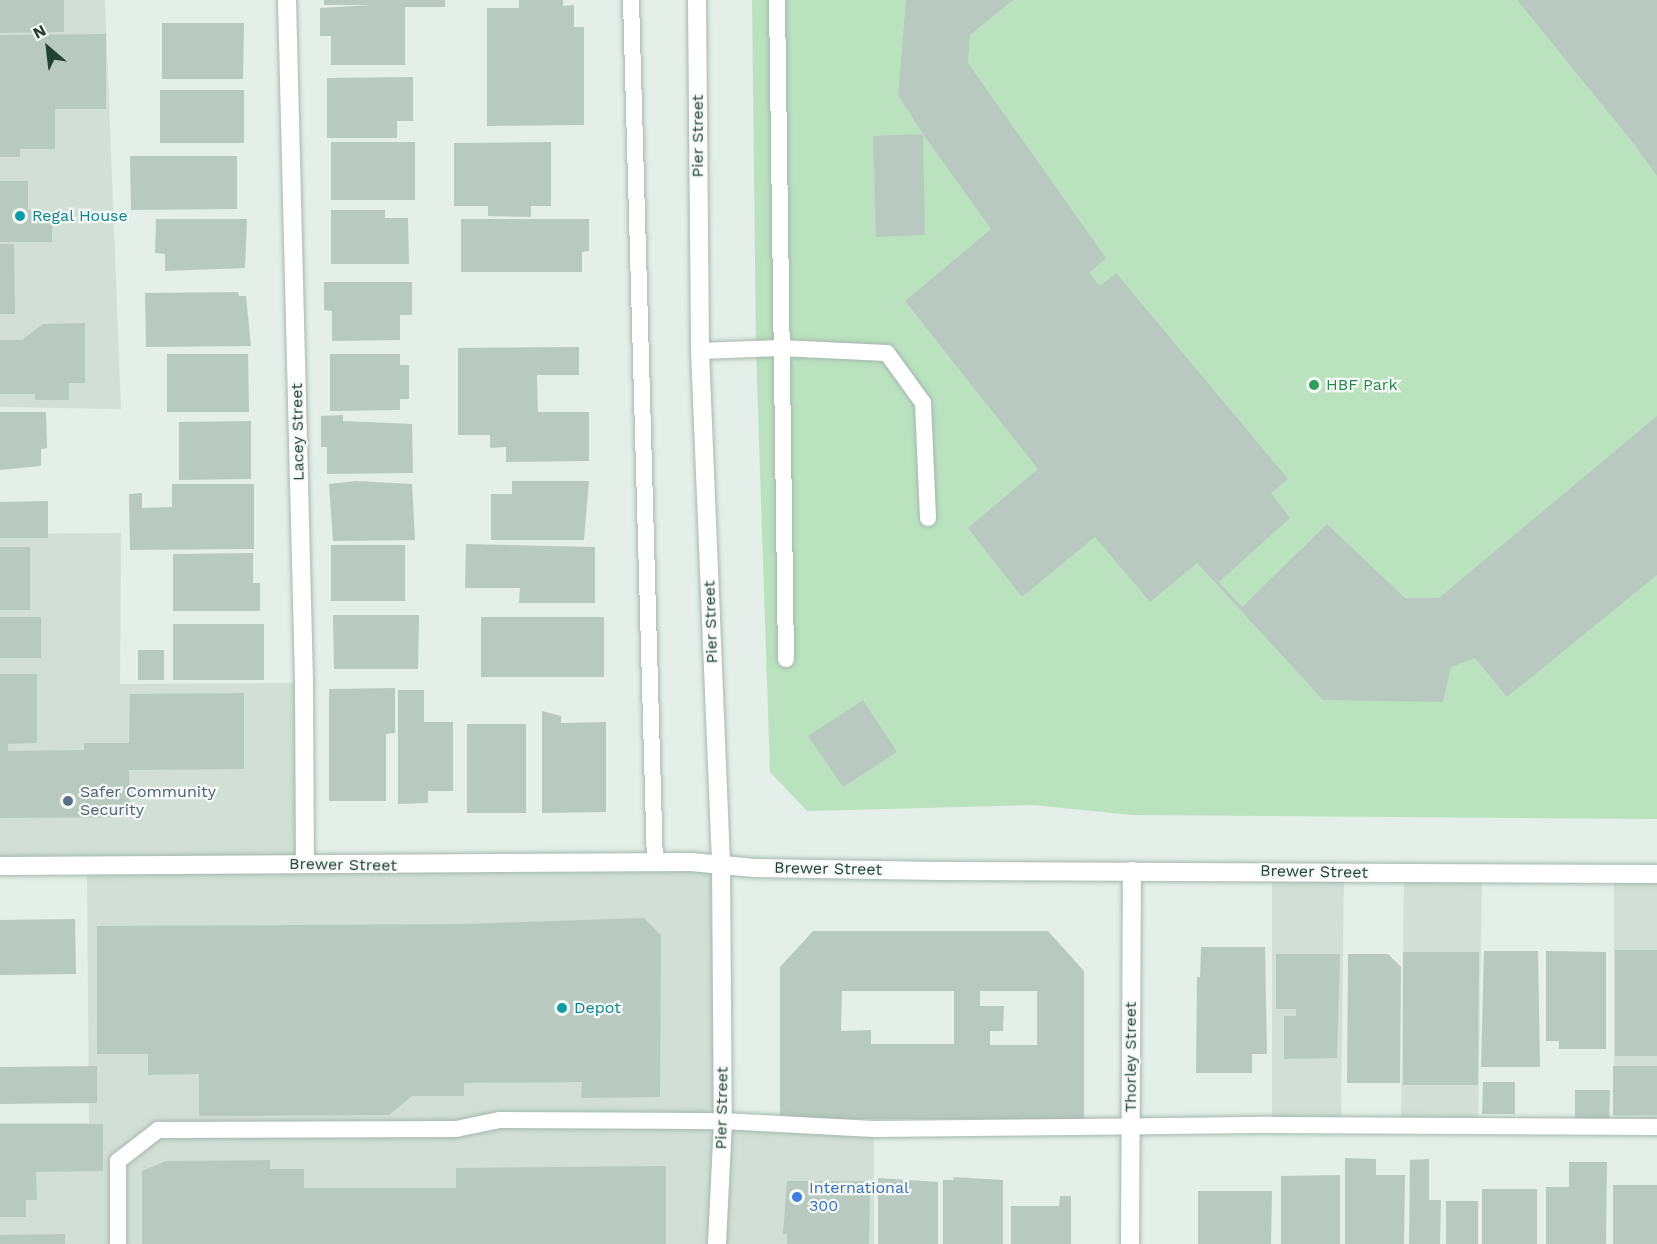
<!DOCTYPE html>
<style>
body{margin:0}
#map{position:relative;width:1657px;height:1244px;overflow:hidden;background:#e3efe8;font-family:"Work Sans",sans-serif}
div>[style]{position:absolute}
.built>*{inset:0;background:#d1dfd6}
.green>*{inset:0;background:#bae2be}
.building>*{inset:0;background:#b8cac0}
.roads{filter:drop-shadow(0 0 2px #a5b8ae) drop-shadow(0 0 2px #a5b8ae)}
.service>*{height:16px;margin:-8px;padding:0 8px;transform-origin:8px;border-radius:8px;background:#fff}
.minor>*{height:18px;margin:-9px;padding:0 9px;transform-origin:9px;border-radius:9px;background:#fff}
.dots>*{width:16px;height:16px;translate:-50% -50%;box-sizing:border-box;border:3px solid #f5faf6;border-radius:50%}
span{translate:-50% -50%;white-space:nowrap;text-align:center;line-height:1.15;-webkit-text-stroke:4.5px #f5faf6;paint-order:stroke}
.street-label{font-size:16px;color:#214233}
.culture-label{font-size:16px;color:#0d838f}
.left{translate:0 -50%;text-align:left}
.leisure-label{font-size:16px;color:#27864d}
.service-label{font-size:16px;color:#4e5e75}
.shop-label{font-size:16px;color:#366cbe}
.north{position:absolute;left:18px;top:18px;width:60px;height:60px;-webkit-text-stroke:4px #f5faf6;paint-order:stroke;rotate:332deg;font-size:16px;font-weight:700;line-height:24px;text-align:center;color:#214233}
.north::after{content:'';display:block;margin:auto;width:21px;height:27px;background:#214233;clip-path:polygon(50% 0,100% 100%,50% 72%,0 100%)}
</style>
<div id="map">
<div class="built">
<div style="clip-path:polygon(0 0,105px 0,121px 409px,0 407px)"></div>
<div style="clip-path:polygon(121px 533px,120px 684px,304px 683px,305px 864px,721px 863px,723px 1121px,874px 1129px,874px 1244px,0 1244px,0 1123px,89px 1123px,87px 866px,0 866px,0 534px)"></div>
<div style="clip-path:polygon(1272px 871px,1344px 872px,1341px 1125px,1272px 1125px)"></div>
<div style="clip-path:polygon(1404px 874px,1482px 874px,1478px 1126px,1401px 1125px)"></div>
<div style="clip-path:polygon(1614px 874px,1657px 874px,1657px 1127px,1614px 1127px)"></div>
</div>
<div class="green">
<div style="clip-path:polygon(752px 0,1657px 0,1657px 819px,1132px 815px,1033px 805px,807px 811px,770px 772px,756px 350px)"></div>
</div>
<div class="building">
<div style="clip-path:polygon(0 0,64px 0,64px 32px,0 33px)"></div>
<div style="clip-path:polygon(324px 0,445px 0,445px 7px,405px 7px,405px 65px,331px 65px,331px 36px,320px 36px,320px 8px,371px 5px,324px 5px)"></div>
<div style="clip-path:polygon(519px 0,563px 0,563px 6px,574px 5px,574px 27px,584px 27px,584px 125px,487px 126px,487px 8px,519px 8px)"></div>
<div style="clip-path:polygon(906px 0,1013px 0,970px 35px,968px 63px,1106px 258px,1089px 273px,1100px 286px,1116px 273px,1288px 479px,1271px 493px,1290px 518px,1219px 582px,1242px 607px,1327px 524px,1405px 598px,1439px 598px,1657px 416px,1657px 575px,1507px 697px,1475px 658px,1451px 667px,1443px 702px,1323px 700px,1197px 563px,1150px 602px,1095px 537px,1022px 597px,968px 528px,1038px 469px,905px 301px,991px 229px,923px 134px,925px 235px,876px 237px,873px 136px,923px 134px,898px 95px)"></div>
<div style="clip-path:polygon(1517px 0,1657px 0,1657px 176px,1634px 144px)"></div>
<div style="clip-path:polygon(162px 23px,244px 23px,243px 79px,162px 79px)"></div>
<div style="clip-path:polygon(106px 34px,106px 109px,55px 109px,55px 149px,20px 149px,20px 157px,0 157px,0 35px)"></div>
<div style="clip-path:polygon(413px 77px,413px 121px,397px 121px,397px 138px,327px 138px,327px 78px)"></div>
<div style="clip-path:polygon(160px 90px,244px 90px,244px 143px,160px 143px)"></div>
<div style="clip-path:polygon(331px 142px,415px 142px,415px 200px,331px 200px)"></div>
<div style="clip-path:polygon(551px 142px,551px 206px,531px 206px,531px 217px,488px 216px,488px 206px,454px 206px,454px 143px)"></div>
<div style="clip-path:polygon(130px 156px,237px 156px,237px 209px,131px 210px)"></div>
<div style="clip-path:polygon(0 181px,28px 181px,28px 210px,40px 210px,40px 221px,52px 221px,52px 242px,0 242px)"></div>
<div style="clip-path:polygon(331px 210px,385px 210px,385px 218px,408px 218px,409px 264px,331px 264px)"></div>
<div style="clip-path:polygon(156px 219px,247px 219px,245px 268px,165px 271px,165px 254px,155px 253px)"></div>
<div style="clip-path:polygon(461px 219px,589px 219px,589px 251px,582px 252px,582px 272px,461px 272px)"></div>
<div style="clip-path:polygon(0 244px,14px 244px,15px 314px,0 314px)"></div>
<div style="clip-path:polygon(324px 282px,412px 282px,412px 315px,400px 315px,400px 340px,332px 341px,332px 311px,324px 310px)"></div>
<div style="clip-path:polygon(238px 292px,239px 296px,246px 296px,251px 346px,146px 347px,145px 293px)"></div>
<div style="clip-path:polygon(85px 323px,85px 383px,69px 383px,69px 400px,35px 400px,35px 394px,0 394px,0 340px,22px 340px,43px 324px)"></div>
<div style="clip-path:polygon(579px 347px,579px 375px,537px 375px,538px 412px,589px 412px,589px 461px,506px 462px,506px 447px,490px 448px,490px 435px,458px 435px,458px 348px)"></div>
<div style="clip-path:polygon(167px 354px,248px 354px,249px 412px,167px 412px)"></div>
<div style="clip-path:polygon(330px 354px,400px 354px,400px 365px,409px 365px,409px 399px,400px 399px,400px 410px,330px 411px)"></div>
<div style="clip-path:polygon(0 412px,46px 412px,47px 448px,41px 449px,41px 466px,0 470px)"></div>
<div style="clip-path:polygon(343px 415px,343px 421px,412px 424px,413px 473px,327px 474px,327px 447px,321px 447px,321px 416px)"></div>
<div style="clip-path:polygon(251px 421px,251px 479px,179px 480px,179px 422px)"></div>
<div style="clip-path:polygon(356px 481px,412px 484px,415px 540px,333px 541px,329px 484px)"></div>
<div style="clip-path:polygon(512px 481px,589px 481px,584px 540px,491px 540px,491px 494px,512px 494px)"></div>
<div style="clip-path:polygon(172px 484px,254px 484px,254px 549px,130px 550px,129px 494px,142px 493px,142px 508px,172px 507px)"></div>
<div style="clip-path:polygon(48px 501px,48px 538px,0 538px,0 502px)"></div>
<div style="clip-path:polygon(466px 544px,595px 547px,595px 603px,519px 603px,520px 588px,465px 588px)"></div>
<div style="clip-path:polygon(331px 545px,405px 545px,405px 601px,331px 601px)"></div>
<div style="clip-path:polygon(0 547px,30px 547px,30px 610px,0 610px)"></div>
<div style="clip-path:polygon(253px 553px,253px 583px,260px 583px,260px 611px,173px 611px,173px 554px)"></div>
<div style="clip-path:polygon(333px 615px,419px 615px,418px 669px,334px 669px)"></div>
<div style="clip-path:polygon(0 617px,41px 617px,41px 658px,0 658px)"></div>
<div style="clip-path:polygon(481px 617px,604px 617px,604px 677px,481px 677px)"></div>
<div style="clip-path:polygon(173px 624px,264px 624px,264px 680px,173px 680px)"></div>
<div style="clip-path:polygon(138px 650px,164px 650px,164px 680px,138px 680px)"></div>
<div style="clip-path:polygon(0 674px,37px 674px,37px 743px,8px 744px,8px 751px,84px 750px,84px 743px,129px 743px,130px 694px,244px 693px,244px 769px,129px 770px,130px 817px,0 818px)"></div>
<div style="clip-path:polygon(395px 688px,395px 733px,386px 734px,386px 801px,329px 801px,329px 689px)"></div>
<div style="clip-path:polygon(398px 690px,424px 690px,424px 722px,453px 722px,453px 791px,428px 791px,428px 803px,398px 804px)"></div>
<div style="clip-path:polygon(863px 700px,897px 752px,843px 787px,808px 736px)"></div>
<div style="clip-path:polygon(542px 711px,561px 716px,561px 723px,606px 722px,606px 812px,542px 813px)"></div>
<div style="clip-path:polygon(467px 724px,526px 724px,526px 813px,467px 813px)"></div>
<div style="clip-path:polygon(644px 918px,661px 935px,660px 1097px,581px 1098px,582px 1082px,464px 1083px,464px 1096px,412px 1096px,389px 1115px,199px 1116px,199px 1074px,148px 1075px,148px 1054px,97px 1054px,97px 926px,464px 924px)"></div>
<div style="clip-path:polygon(75px 919px,76px 974px,0 975px,0 920px)"></div>
<div style="clip-path:polygon(evenodd,813px 931px,1048px 931px,1084px 971px,1084px 1119px,780px 1119px,780px 967px,813px 931px,842px 991px,954px 991px,954px 1044px,871px 1044px,871px 1030px,841px 1031px,842px 991px,813px 931px,980px 991px,1037px 991px,1037px 1045px,990px 1045px,990px 1031px,1003px 1031px,1004px 1006px,980px 1006px,980px 991px)"></div>
<div style="clip-path:polygon(1201px 947px,1265px 947px,1267px 1054px,1252px 1054px,1252px 1073px,1196px 1073px,1197px 977px,1200px 977px)"></div>
<div style="clip-path:polygon(1615px 950px,1657px 950px,1657px 1056px,1615px 1056px)"></div>
<div style="clip-path:polygon(1484px 951px,1538px 951px,1540px 1067px,1481px 1067px)"></div>
<div style="clip-path:polygon(1546px 951px,1606px 952px,1606px 1049px,1559px 1049px,1559px 1041px,1546px 1041px)"></div>
<div style="clip-path:polygon(1403px 952px,1479px 952px,1478px 1085px,1403px 1085px)"></div>
<div style="clip-path:polygon(1276px 954px,1340px 954px,1337px 1058px,1284px 1059px,1284px 1016px,1296px 1016px,1296px 1009px,1276px 1009px)"></div>
<div style="clip-path:polygon(1348px 954px,1388px 954px,1401px 967px,1400px 1083px,1347px 1083px)"></div>
<div style="clip-path:polygon(97px 1066px,97px 1103px,0 1104px,0 1067px)"></div>
<div style="clip-path:polygon(1613px 1066px,1657px 1066px,1657px 1115px,1613px 1115px)"></div>
<div style="clip-path:polygon(1483px 1082px,1515px 1082px,1515px 1114px,1482px 1114px)"></div>
<div style="clip-path:polygon(1575px 1090px,1610px 1090px,1609px 1125px,1575px 1126px)"></div>
<div style="clip-path:polygon(0 1124px,103px 1124px,103px 1171px,36px 1172px,37px 1200px,26px 1200px,26px 1217px,0 1217px)"></div>
<div style="clip-path:polygon(1345px 1158px,1376px 1159px,1376px 1175px,1405px 1175px,1404px 1244px,1345px 1244px)"></div>
<div style="clip-path:polygon(1429px 1159px,1429px 1200px,1441px 1200px,1440px 1244px,1409px 1244px,1410px 1160px)"></div>
<div style="clip-path:polygon(270px 1160px,270px 1169px,304px 1169px,304px 1188px,456px 1188px,456px 1168px,666px 1166px,666px 1244px,142px 1244px,142px 1171px,166px 1161px)"></div>
<div style="clip-path:polygon(1569px 1162px,1607px 1162px,1606px 1244px,1546px 1244px,1546px 1187px,1569px 1187px)"></div>
<div style="clip-path:polygon(1340px 1175px,1340px 1244px,1281px 1244px,1281px 1176px)"></div>
<div style="clip-path:polygon(953px 1177px,1003px 1180px,1003px 1244px,943px 1244px,943px 1180px,954px 1180px)"></div>
<div style="clip-path:polygon(878px 1178px,938px 1182px,938px 1244px,878px 1244px)"></div>
<div style="clip-path:polygon(787px 1181px,870px 1181px,869px 1244px,787px 1244px,787px 1234px,783px 1234px)"></div>
<div style="clip-path:polygon(1613px 1185px,1657px 1185px,1657px 1244px,1613px 1244px)"></div>
<div style="clip-path:polygon(1482px 1189px,1537px 1189px,1537px 1244px,1482px 1244px)"></div>
<div style="clip-path:polygon(1198px 1191px,1272px 1191px,1271px 1244px,1198px 1244px)"></div>
<div style="clip-path:polygon(1060px 1196px,1071px 1196px,1071px 1244px,1011px 1244px,1011px 1206px,1059px 1206px)"></div>
<div style="clip-path:polygon(1446px 1201px,1478px 1201px,1478px 1244px,1446px 1244px)"></div>
<div style="clip-path:polygon(65px 1234px,65px 1244px,0 1244px,0 1235px)"></div>
</div>
<div class="roads">
<div class="service">
<div style="left:631px;top:0;width:862px;rotate:88.41deg"></div>
<div style="left:777px;top:0;width:659px;rotate:89.22deg"></div>
<div style="left:700px;top:351px;width:80px;rotate:-2.1deg"></div>
<div style="left:780px;top:348px;width:107px;rotate:2.7deg"></div>
<div style="left:887px;top:353px;width:62px;rotate:54.2deg"></div>
<div style="left:923px;top:403px;width:115px;rotate:87.5deg"></div>
<div style="left:118px;top:1244px;width:83px;rotate:-90deg"></div>
<div style="left:118px;top:1161px;width:51px;rotate:-37.8deg"></div>
<div style="left:158px;top:1130px;width:298px;rotate:-0.2deg"></div>
<div style="left:456px;top:1129px;width:45px;rotate:-11.6deg"></div>
<div style="left:500px;top:1120px;width:223px;rotate:0.3deg"></div>
<div style="left:723px;top:1121px;width:151px;rotate:3deg"></div>
<div style="left:874px;top:1129px;width:398px;rotate:-0.6deg"></div>
<div style="left:1272px;top:1125px;width:385px;rotate:0.3deg"></div>
</div>
<div class="minor">
<div style="left:287px;top:0;width:683px;rotate:88.57deg"></div>
<div style="left:304px;top:683px;width:181px;rotate:89.7deg"></div>
<div style="left:697px;top:0;width:351px;rotate:89.5deg"></div>
<div style="left:700px;top:351px;width:512px;rotate:87.65deg"></div>
<div style="left:721px;top:863px;width:258px;rotate:89.6deg"></div>
<div style="left:723px;top:1121px;width:123px;rotate:92.8deg"></div>
<div style="left:0;top:866px;width:691px;rotate:-0.33deg"></div>
<div style="left:691px;top:862px;width:64px;rotate:5.4deg"></div>
<div style="left:755px;top:868px;width:184px;rotate:0.9deg"></div>
<div style="left:939px;top:871px;width:718px;rotate:0.24deg"></div>
<div style="left:1130px;top:1244px;width:373px;rotate:-89.7deg"></div>
</div>
</div>
<div class="dots">
<div style="left:20px;top:216px;background:#0f9aa8"></div>
<div style="left:1314px;top:385px;background:#2e9e5b"></div>
<div style="left:68px;top:801px;background:#5c6f8a"></div>
<div style="left:562px;top:1008px;background:#0f9aa8"></div>
<div style="left:797px;top:1197px;background:#3f7fe0"></div>
</div>
<div class="street-label">
<span style="left:698px;top:136px;rotate:-90deg">Pier Street</span>
<span style="left:298px;top:432px;rotate:-91deg">Lacey Street</span>
<span style="left:711px;top:622px;rotate:-92deg">Pier Street</span>
<span style="left:343px;top:865px;rotate:1deg">Brewer Street</span>
<span style="left:828px;top:869px;rotate:1deg">Brewer Street</span>
<span style="left:1314px;top:872px;rotate:1deg">Brewer Street</span>
<span style="left:1131px;top:1057px;rotate:-90deg">Thorley Street</span>
<span style="left:722px;top:1108px;rotate:-89deg">Pier Street</span>
</div>
<div class="culture-label">
<span class="left" style="left:32px;top:216px">Regal House</span>
<span class="left" style="left:574px;top:1008px">Depot</span>
</div>
<div class="leisure-label">
<span class="left" style="left:1326px;top:385px">HBF Park</span>
</div>
<div class="service-label">
<span class="left" style="left:80px;top:801px">Safer Community<br>Security</span>
</div>
<div class="shop-label">
<span class="left" style="left:809px;top:1197px">International<br>300</span>
</div>
<div class="north">N</div>
</div>
